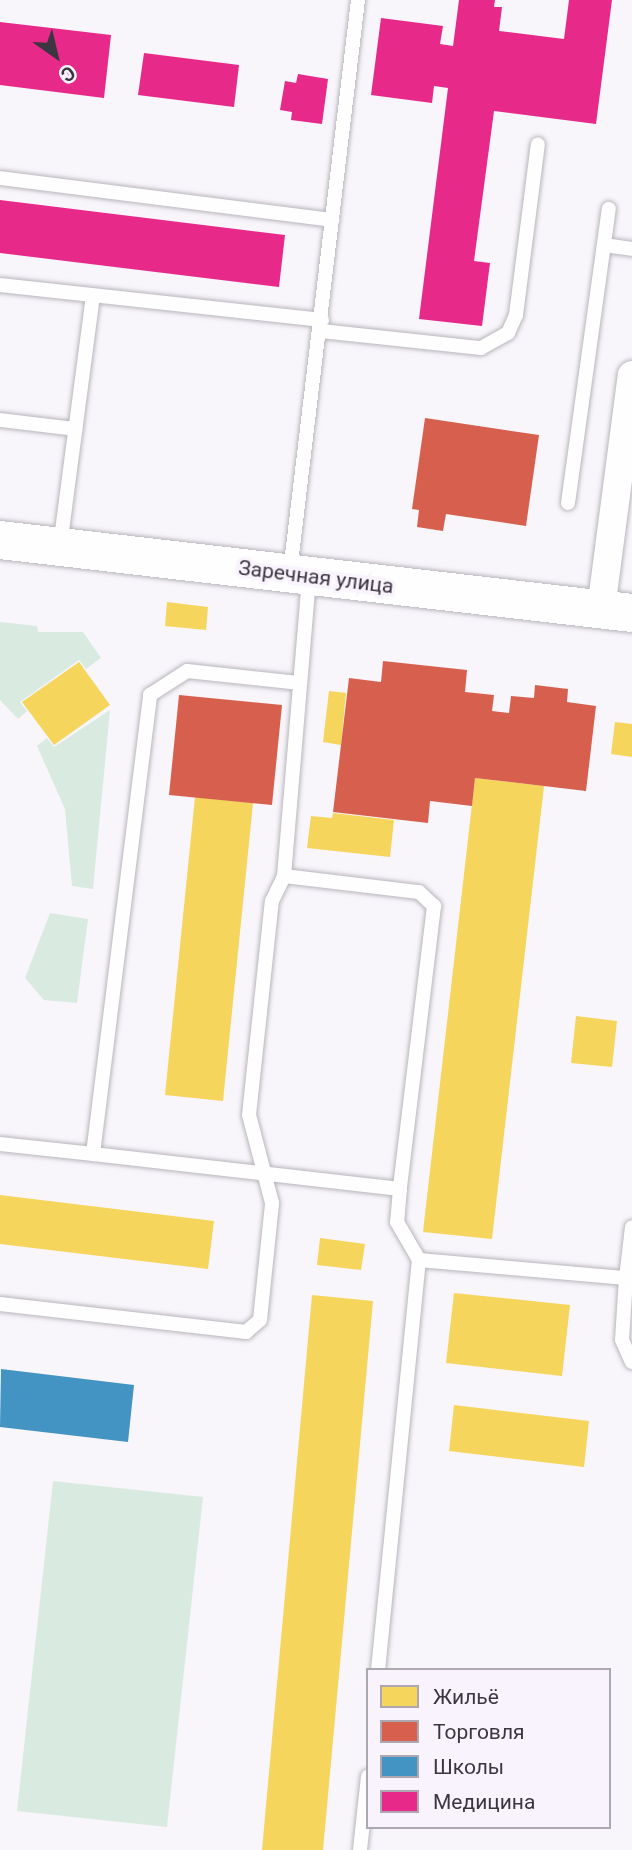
<!DOCTYPE html>
<meta charset="utf-8">
<style>
body{margin:0}
#map{position:relative;width:632px;height:1850px;overflow:hidden;background:#f8f5fb;font-family:Roboto,sans-serif}
div>[style]{position:absolute}
.green>*{inset:0;background:#d9ebe1}
.homes>*{inset:0;background:#f6d55c}
.shops>*{inset:0;background:#d6604d}
.schools>*{inset:0;background:#4393c3}
.health>*{inset:0;background:#e7298a}
.roads{filter:drop-shadow(0 0 2px #b8b5bc) drop-shadow(0 0 2px #b8b5bc)}
.service>*{height:14px;margin:-7px;padding:0 7px;transform-origin:7px;border-radius:7px;background:#fefefe}
.minor>*{height:28px;margin:-14px;padding:0 14px;transform-origin:14px;border-radius:14px;background:#fefefe}
.secondary>*{height:38px;margin:-19px;padding:0 19px;transform-origin:19px;border-radius:19px;background:#fefefe}
span{translate:-50% -50%;white-space:nowrap;text-align:center;line-height:1.15;-webkit-text-stroke:7px #f8f3fd;paint-order:stroke}
.street-label{font-size:21px;color:#3b3640}
.legend{position:absolute;left:366px;top:1668px;width:245px;height:161px;box-sizing:border-box;background:#f8f3fd;border:2px solid #aca7b1;margin:0;padding:9px 12px;list-style:none;font-size:21px;color:#3b3640}
.legend li{display:flex;align-items:center;gap:14px;height:35px}
.legend b{width:35px;border:2px solid #aca7b1}
.north{position:absolute;left:21px;top:21px;width:70px;height:70px;-webkit-text-stroke:5px #f8f3fd;paint-order:stroke;rotate:146deg;font-size:19px;font-weight:700;line-height:28px;text-align:center;color:#3b3640}
.north::after{content:'';display:block;margin:auto;width:24px;height:32px;background:#3b3640;clip-path:polygon(50% 0,100% 100%,50% 72%,0 100%)}
</style>
<div id="map">
<div class="green">
<div style="clip-path:polygon(0 622px,37px 626px,38px 632px,83px 632px,101px 658px,86px 669px,79px 660px,20px 702px,27px 711px,18px 719px,0 700px)"></div>
<div style="clip-path:polygon(110px 710px,93px 889px,72px 886px,65px 809px,37px 746px,47px 738px,54px 747px)"></div>
<div style="clip-path:polygon(50px 913px,88px 919px,77px 1003px,44px 1000px,25px 978px)"></div>
<div style="clip-path:polygon(53px 1481px,203px 1497px,167px 1827px,17px 1811px)"></div>
</div>
<div class="homes">
<div style="clip-path:polygon(167px 602px,208px 607px,206px 630px,165px 626px)"></div>
<div style="clip-path:polygon(79px 662px,110px 705px,54px 745px,22px 702px)"></div>
<div style="clip-path:polygon(329px 691px,346px 693px,341px 745px,323px 742px)"></div>
<div style="clip-path:polygon(615px 722px,632px 724px,632px 757px,611px 754px)"></div>
<div style="clip-path:polygon(475px 778px,544px 786px,492px 1239px,423px 1232px)"></div>
<div style="clip-path:polygon(195px 797px,253px 803px,223px 1101px,165px 1095px)"></div>
<div style="clip-path:polygon(333px 813px,394px 820px,390px 857px,307px 848px,311px 816px,332px 818px)"></div>
<div style="clip-path:polygon(576px 1016px,617px 1021px,612px 1067px,571px 1063px)"></div>
<div style="clip-path:polygon(0 1195px,214px 1221px,208px 1269px,0 1244px)"></div>
<div style="clip-path:polygon(320px 1238px,365px 1244px,361px 1270px,317px 1265px)"></div>
<div style="clip-path:polygon(454px 1293px,570px 1305px,562px 1376px,446px 1363px)"></div>
<div style="clip-path:polygon(312px 1295px,373px 1301px,323px 1850px,262px 1850px)"></div>
<div style="clip-path:polygon(454px 1405px,589px 1421px,584px 1467px,449px 1451px)"></div>
</div>
<div class="shops">
<div style="clip-path:polygon(425px 418px,539px 435px,526px 526px,446px 514px,443px 531px,417px 527px,419px 510px,412px 509px)"></div>
<div style="clip-path:polygon(383px 661px,467px 670px,465px 692px,494px 695px,492px 711px,509px 713px,511px 696px,534px 698px,535px 685px,568px 689px,567px 702px,596px 706px,586px 791px,475px 778px,472px 806px,430px 801px,428px 823px,333px 812px,349px 678px,381px 682px)"></div>
<div style="clip-path:polygon(179px 695px,282px 705px,272px 805px,169px 795px)"></div>
</div>
<div class="schools">
<div style="clip-path:polygon(1px 1369px,134px 1385px,128px 1442px,0 1427px)"></div>
</div>
<div class="health">
<div style="clip-path:polygon(459px 0,495px 0,494px 7px,502px 7px,499px 31px,564px 39px,569px 0,612px 0,596px 124px,494px 111px,474px 261px,490px 263px,482px 326px,419px 319px,448px 88px,434px 86px,432px 103px,371px 95px,381px 18px,443px 26px,440px 44px,453px 46px)"></div>
<div style="clip-path:polygon(0 22px,111px 35px,104px 98px,0 85px)"></div>
<div style="clip-path:polygon(144px 53px,239px 65px,234px 107px,138px 95px)"></div>
<div style="clip-path:polygon(298px 74px,328px 79px,322px 124px,291px 120px,292px 112px,280px 110px,285px 81px,296px 83px)"></div>
<div style="clip-path:polygon(0 200px,285px 235px,279px 287px,0 253px)"></div>
</div>
<div class="roads">
<div class="service">
<div style="left:0;top:178px;width:335px;rotate:7.2deg"></div>
<div style="left:604px;top:245px;width:28px;rotate:8deg"></div>
<div style="left:0;top:285px;width:324px;rotate:6.2deg"></div>
<div style="left:321px;top:331px;width:161px;rotate:6.1deg"></div>
<div style="left:481px;top:348px;width:31px;rotate:-29deg"></div>
<div style="left:508px;top:333px;width:20px;rotate:-66deg"></div>
<div style="left:516px;top:315px;width:172px;rotate:-82.7deg"></div>
<div style="left:0;top:420px;width:76px;rotate:6.8deg"></div>
<div style="left:568px;top:503px;width:297px;rotate:-82.1deg"></div>
<div style="left:60px;top:546px;width:252px;rotate:-82.5deg"></div>
<div style="left:290px;top:572px;width:576px;rotate:-83.22deg"></div>
<div style="left:284px;top:876px;width:136px;rotate:6.8deg"></div>
<div style="left:419px;top:892px;width:21px;rotate:43deg"></div>
<div style="left:434px;top:906px;width:285px;rotate:96.9deg"></div>
<div style="left:400px;top:1189px;width:309px;rotate:-173.5deg"></div>
<div style="left:93px;top:1154px;width:463px;rotate:-82.9deg"></div>
<div style="left:150px;top:695px;width:44px;rotate:-33deg"></div>
<div style="left:187px;top:671px;width:114px;rotate:6.1deg"></div>
<div style="left:0;top:1144px;width:94px;rotate:6.1deg"></div>
<div style="left:400px;top:1189px;width:33px;rotate:95deg"></div>
<div style="left:397px;top:1222px;width:44px;rotate:59.9deg"></div>
<div style="left:419px;top:1260px;width:208px;rotate:5deg"></div>
<div style="left:626px;top:1278px;width:51px;rotate:-83.3deg"></div>
<div style="left:626px;top:1278px;width:62px;rotate:93.7deg"></div>
<div style="left:622px;top:1340px;width:24px;rotate:66deg"></div>
<div style="left:0;top:1304px;width:248px;rotate:6.5deg"></div>
<div style="left:246px;top:1332px;width:18px;rotate:-41deg"></div>
<div style="left:260px;top:1320px;width:118px;rotate:-84.1deg"></div>
<div style="left:272px;top:1203px;width:91px;rotate:-104.6deg"></div>
<div style="left:249px;top:1115px;width:215px;rotate:-83.9deg"></div>
<div style="left:272px;top:901px;width:28px;rotate:-64deg"></div>
<div style="left:284px;top:876px;width:299px;rotate:-85.2deg"></div>
<div style="left:378px;top:1670px;width:412px;rotate:-84.3deg"></div>
<div style="left:360px;top:1850px;width:74px;rotate:-83.8deg"></div>
</div>
<div class="minor">
<div style="left:601px;top:609px;width:236px;rotate:-82.5deg"></div>
</div>
<div class="secondary">
<div style="left:0;top:540px;width:636px;rotate:6.59deg"></div>
</div>
</div>
<div class="street-label">
<span style="left:316px;top:577px;rotate:7deg">Заречная улица</span>
</div>
<ul class="legend">
<li><b style="height:19px;background:#f6d55c"></b>Жильё</li>
<li><b style="height:19px;background:#d6604d"></b>Торговля</li>
<li><b style="height:19px;background:#4393c3"></b>Школы</li>
<li><b style="height:19px;background:#e7298a"></b>Медицина</li>
</ul>
<div class="north">С</div>
</div>
